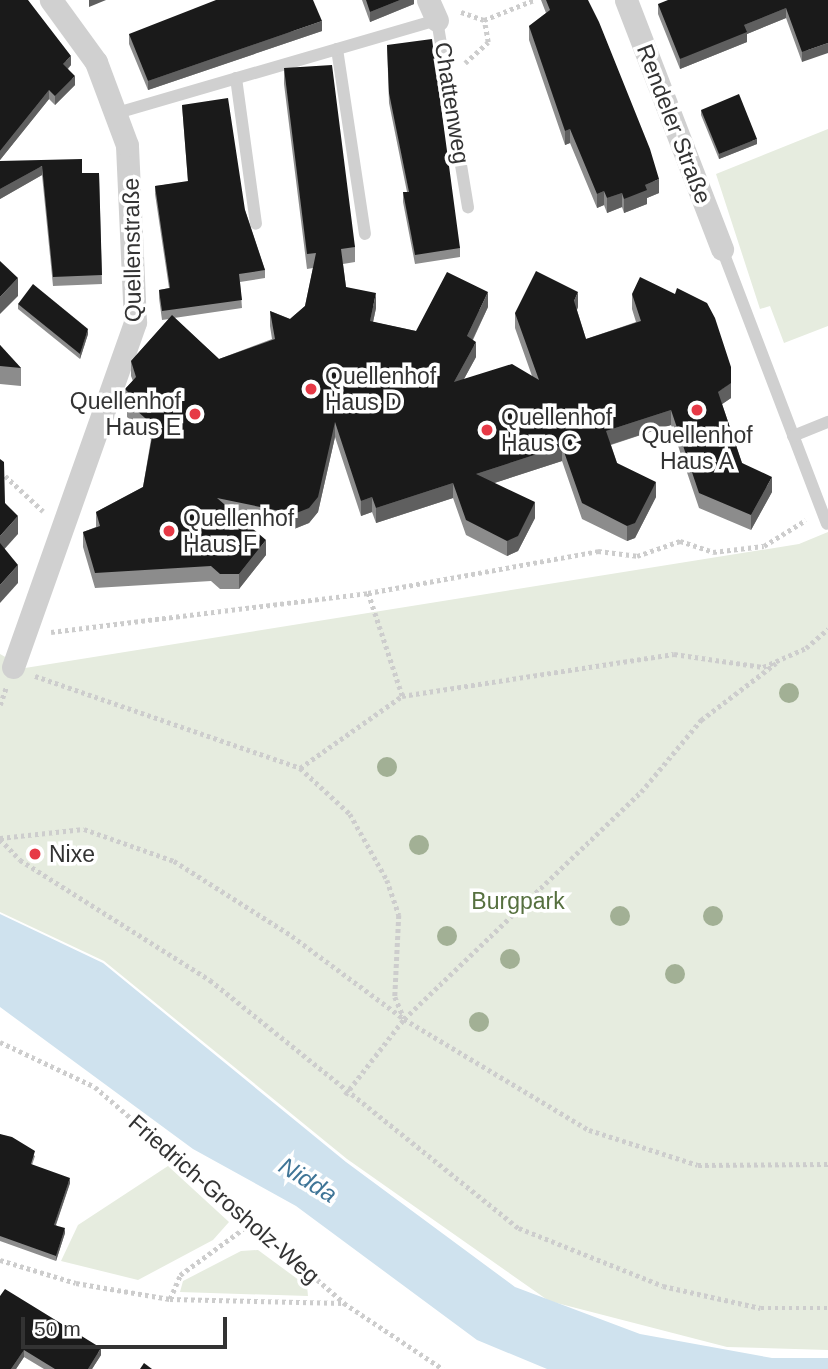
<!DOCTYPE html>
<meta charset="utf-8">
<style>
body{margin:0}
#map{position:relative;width:828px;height:1369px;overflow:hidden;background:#fff;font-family:Arial,sans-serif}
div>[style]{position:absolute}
.green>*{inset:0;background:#e6ecdf}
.water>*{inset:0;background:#cfe2ee}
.path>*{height:4.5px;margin-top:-2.25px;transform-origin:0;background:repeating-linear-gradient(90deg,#cdcdcd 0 3.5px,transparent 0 7px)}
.lane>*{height:12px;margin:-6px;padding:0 6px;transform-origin:6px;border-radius:6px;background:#d0d0d0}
.street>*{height:23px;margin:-11.5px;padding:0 11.5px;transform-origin:11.5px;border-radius:11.5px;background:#d0d0d0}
.trees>*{width:20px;height:20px;margin:-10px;border-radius:50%;background:#a2b095}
.wall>*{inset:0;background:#8c8c8c}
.shaded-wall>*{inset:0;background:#5f5f5f}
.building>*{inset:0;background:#1a1a1a}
.dots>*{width:19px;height:19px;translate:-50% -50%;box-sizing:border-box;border:4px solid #fff;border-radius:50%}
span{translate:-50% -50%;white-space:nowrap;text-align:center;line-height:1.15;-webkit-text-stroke:7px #fff;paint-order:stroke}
.street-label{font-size:23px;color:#333}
.poi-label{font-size:23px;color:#333}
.left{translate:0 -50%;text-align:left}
.right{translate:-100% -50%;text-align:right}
.park-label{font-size:23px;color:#56703f}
.water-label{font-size:24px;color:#3f7597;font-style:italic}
.scale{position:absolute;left:21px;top:1317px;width:206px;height:32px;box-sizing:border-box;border:4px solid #333;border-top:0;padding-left:9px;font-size:21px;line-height:24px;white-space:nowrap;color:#333;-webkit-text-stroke:5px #fff;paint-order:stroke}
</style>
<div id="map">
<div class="green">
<div style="clip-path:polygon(828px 129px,828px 326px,784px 343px,770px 306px,760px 309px,716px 174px)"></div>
<div style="clip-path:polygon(828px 532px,828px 1350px,727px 1347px,549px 1301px,347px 1159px,104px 961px,0 912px,0 654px,25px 668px,799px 544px)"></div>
<div style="clip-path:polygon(168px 1166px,229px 1222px,213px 1240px,138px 1280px,61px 1261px,78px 1225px)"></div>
<div style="clip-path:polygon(258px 1250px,307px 1286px,308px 1296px,180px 1292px,183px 1281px,241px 1251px)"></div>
</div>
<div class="water">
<div style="clip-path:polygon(0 914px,103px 963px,346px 1162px,515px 1287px,640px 1334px,772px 1358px,828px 1358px,828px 1369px,547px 1369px,477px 1340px,296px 1206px,193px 1149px,0 1007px)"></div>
</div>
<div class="path">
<div style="left:461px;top:12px;width:24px;rotate:19deg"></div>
<div style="left:484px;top:20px;width:54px;rotate:-21.8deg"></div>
<div style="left:465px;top:63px;width:31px;rotate:-42deg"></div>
<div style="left:488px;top:42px;width:22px;rotate:-100deg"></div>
<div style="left:0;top:471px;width:59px;rotate:42.9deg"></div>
<div style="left:51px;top:632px;width:319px;rotate:-7deg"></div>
<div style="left:368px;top:593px;width:234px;rotate:-10.3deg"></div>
<div style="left:598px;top:551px;width:39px;rotate:7deg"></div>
<div style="left:637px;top:556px;width:46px;rotate:-19.2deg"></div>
<div style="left:680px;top:541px;width:35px;rotate:18deg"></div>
<div style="left:713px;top:552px;width:51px;rotate:-6.7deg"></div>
<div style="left:764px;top:546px;width:49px;rotate:-31.8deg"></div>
<div style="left:35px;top:676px;width:281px;rotate:19.1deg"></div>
<div style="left:300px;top:768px;width:125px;rotate:-35.2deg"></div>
<div style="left:402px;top:696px;width:108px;rotate:-108.3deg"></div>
<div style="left:402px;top:696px;width:275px;rotate:-8.8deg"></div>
<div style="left:674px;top:654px;width:90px;rotate:8.3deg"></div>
<div style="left:763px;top:667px;width:47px;rotate:-23.8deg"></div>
<div style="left:806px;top:648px;width:29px;rotate:-41deg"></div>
<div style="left:0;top:705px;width:18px;rotate:-71deg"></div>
<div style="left:300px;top:768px;width:68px;rotate:42.6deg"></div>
<div style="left:350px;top:814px;width:76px;rotate:60.7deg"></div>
<div style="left:387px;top:880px;width:37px;rotate:71deg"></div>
<div style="left:399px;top:915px;width:82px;rotate:92.8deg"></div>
<div style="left:395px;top:997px;width:23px;rotate:67deg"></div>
<div style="left:0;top:838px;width:84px;rotate:-6.1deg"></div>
<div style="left:84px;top:829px;width:96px;rotate:19.6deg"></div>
<div style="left:174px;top:861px;width:140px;rotate:32.4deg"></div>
<div style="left:292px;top:936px;width:139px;rotate:36.5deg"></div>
<div style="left:404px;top:1019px;width:216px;rotate:31deg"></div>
<div style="left:589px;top:1130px;width:114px;rotate:17.8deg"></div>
<div style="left:698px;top:1165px;width:130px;rotate:-0.4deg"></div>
<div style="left:0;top:839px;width:29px;rotate:46deg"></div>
<div style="left:20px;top:860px;width:225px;rotate:32.3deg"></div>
<div style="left:210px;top:980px;width:396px;rotate:38.8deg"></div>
<div style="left:519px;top:1228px;width:155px;rotate:21.9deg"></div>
<div style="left:663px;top:1286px;width:100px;rotate:12.7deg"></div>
<div style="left:761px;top:1308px;width:67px"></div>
<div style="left:0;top:1042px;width:105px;rotate:25.3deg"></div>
<div style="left:95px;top:1087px;width:330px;rotate:40.9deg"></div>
<div style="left:344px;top:1303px;width:119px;rotate:33.7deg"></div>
<div style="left:345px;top:1095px;width:96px;rotate:-52.2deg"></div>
<div style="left:404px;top:1019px;width:328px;rotate:-43.8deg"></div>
<div style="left:641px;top:792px;width:94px;rotate:-50.2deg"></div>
<div style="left:701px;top:720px;width:94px;rotate:-37.2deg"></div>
<div style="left:0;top:1260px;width:79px;rotate:16.8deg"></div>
<div style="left:76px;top:1283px;width:95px;rotate:9.7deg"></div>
<div style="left:170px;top:1299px;width:173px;rotate:1.3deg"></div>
<div style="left:170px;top:1299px;width:26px;rotate:-67deg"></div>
<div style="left:180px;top:1275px;width:87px;rotate:-36.1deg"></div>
</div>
<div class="lane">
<div style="left:337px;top:49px;width:187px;rotate:81.4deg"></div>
<div style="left:236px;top:78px;width:147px;rotate:82.2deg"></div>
<div style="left:117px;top:113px;width:333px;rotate:-16.2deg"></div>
<div style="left:437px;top:20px;width:190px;rotate:80.6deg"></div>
<div style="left:722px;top:249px;width:294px;rotate:69.1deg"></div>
<div style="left:793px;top:436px;width:38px;rotate:-22deg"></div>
</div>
<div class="street">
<div style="left:428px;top:0;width:22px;rotate:66deg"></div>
<div style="left:626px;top:0;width:267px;rotate:68.9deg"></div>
<div style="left:13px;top:667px;width:366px;rotate:-70.5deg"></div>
<div style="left:135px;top:322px;width:177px;rotate:-92.6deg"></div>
<div style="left:127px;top:145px;width:89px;rotate:-110.5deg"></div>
<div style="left:96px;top:62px;width:77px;rotate:-126deg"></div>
</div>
<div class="trees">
<div style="left:789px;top:693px"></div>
<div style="left:387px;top:767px"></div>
<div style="left:419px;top:845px"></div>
<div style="left:620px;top:916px"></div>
<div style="left:713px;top:916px"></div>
<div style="left:447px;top:936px"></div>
<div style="left:510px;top:959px"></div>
<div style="left:675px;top:974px"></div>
<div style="left:479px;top:1022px"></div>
</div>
<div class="wall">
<div style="clip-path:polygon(0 0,71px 65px,68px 69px,75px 85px,55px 105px,49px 99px,0 160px)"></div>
<div style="clip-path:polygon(362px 0,414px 0,414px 4px,370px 22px)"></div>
<div style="clip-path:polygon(541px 0,570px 0,659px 193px,647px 198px,647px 204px,624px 213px,622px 207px,607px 213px,604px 205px,597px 208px,570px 143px,565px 145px,529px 40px,529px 26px,546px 13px)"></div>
<div style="clip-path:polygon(828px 0,802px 62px,786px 18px,747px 34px,747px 42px,680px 69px,658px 14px,658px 4px)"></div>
<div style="clip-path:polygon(322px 31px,148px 90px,129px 44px,129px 34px)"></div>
<div style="clip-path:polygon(387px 45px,460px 248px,460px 257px,415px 264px,403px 202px,403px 192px,407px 192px,389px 103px)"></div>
<div style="clip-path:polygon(284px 68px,355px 247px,355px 262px,343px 264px,346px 287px,376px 308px,373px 322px,416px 331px,488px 307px,473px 340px,476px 357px,464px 379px,532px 376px,515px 328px,515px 313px,578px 307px,577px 310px,586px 339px,636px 322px,632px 309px,632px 294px,731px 398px,722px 404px,742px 463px,772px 492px,751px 530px,699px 508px,671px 425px,611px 445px,617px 463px,656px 497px,635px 538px,627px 541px,582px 519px,562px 461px,494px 483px,535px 518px,518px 551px,507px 556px,466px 535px,453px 498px,376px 523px,372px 512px,361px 516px,335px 437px,318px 512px,309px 523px,294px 529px,240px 518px,266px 555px,239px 589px,220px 589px,211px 581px,95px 588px,83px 547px,83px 532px,96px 527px,96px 512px,143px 487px,151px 439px,127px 417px,127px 406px,125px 404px,125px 389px,133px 381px,131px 376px,131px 361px,169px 319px,162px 320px,159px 298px,159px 290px,169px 288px,155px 194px,155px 186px,188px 182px,182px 105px,245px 210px,265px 270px,265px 278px,240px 282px,242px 308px,174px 318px,219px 359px,272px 339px,270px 326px,270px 311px,290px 319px,305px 306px,313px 268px,307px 269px,284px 84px)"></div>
<div style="clip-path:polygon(701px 110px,757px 144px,719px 159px,701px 115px)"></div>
<div style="clip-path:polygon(0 161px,82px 173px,99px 173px,102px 284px,53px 286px,42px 175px,0 199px)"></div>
<div style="clip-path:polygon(18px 304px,88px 334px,80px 359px,18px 309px)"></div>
<div style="clip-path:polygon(0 345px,21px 368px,21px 386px,0 384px)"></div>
<div style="clip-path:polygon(0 1134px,35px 1156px,32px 1165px,70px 1183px,56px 1225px,65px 1233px,56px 1261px,0 1241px)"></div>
<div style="clip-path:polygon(0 1296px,101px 1355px,92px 1369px,44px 1369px,24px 1357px,16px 1369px,0 1369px)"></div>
</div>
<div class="shaded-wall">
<div style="clip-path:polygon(89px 0,106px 0,89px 7px)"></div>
<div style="clip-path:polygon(400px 0,414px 0,414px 4px,370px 22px,370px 12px)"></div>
<div style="clip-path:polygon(786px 8px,786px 18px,747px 34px,747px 42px,680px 69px,680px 59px,744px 25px)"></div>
<div style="clip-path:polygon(322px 21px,322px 31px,148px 90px,148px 81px)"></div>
<div style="clip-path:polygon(828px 43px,828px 53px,802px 62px,802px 52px)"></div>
<div style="clip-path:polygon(71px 56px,71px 65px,63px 73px,63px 64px)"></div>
<div style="clip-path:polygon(75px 76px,75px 85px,55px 105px,55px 96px)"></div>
<div style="clip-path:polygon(49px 90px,49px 99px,0 160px,0 151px)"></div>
<div style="clip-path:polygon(570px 129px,570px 143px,565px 145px,565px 131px)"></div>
<div style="clip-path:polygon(757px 139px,757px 144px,719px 159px,719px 154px)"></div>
<div style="clip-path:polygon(42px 166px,42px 175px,0 199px,0 189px)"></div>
<div style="clip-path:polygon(659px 179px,659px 193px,647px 198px,647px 204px,624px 213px,624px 199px,645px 185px)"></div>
<div style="clip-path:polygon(604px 191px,604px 205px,597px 208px,597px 194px)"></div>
<div style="clip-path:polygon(622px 193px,622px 207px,607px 213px,607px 198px)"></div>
<div style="clip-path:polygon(18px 278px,18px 296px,0 314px,0 297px)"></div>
<div style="clip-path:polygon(488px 292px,488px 307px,467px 351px,467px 336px)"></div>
<div style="clip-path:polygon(578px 292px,578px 307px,574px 316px,574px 301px)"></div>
<div style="clip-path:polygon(376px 293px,376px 308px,370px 336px,370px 321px)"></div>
<div style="clip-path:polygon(88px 329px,88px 334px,80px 359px,80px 354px)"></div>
<div style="clip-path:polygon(476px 342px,476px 357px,454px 397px,454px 382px)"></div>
<div style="clip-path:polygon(731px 382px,731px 398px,718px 407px,718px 392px)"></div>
<div style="clip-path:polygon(671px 410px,671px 425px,606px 446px,606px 431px)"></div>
<div style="clip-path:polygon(335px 422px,335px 437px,318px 512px,309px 523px,294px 529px,294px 514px)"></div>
<div style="clip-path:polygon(562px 446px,562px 461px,476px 489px,476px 474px)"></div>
<div style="clip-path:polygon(772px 477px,772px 492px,751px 530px,751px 515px)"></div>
<div style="clip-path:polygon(656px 482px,656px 497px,635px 538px,627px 541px,627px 526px)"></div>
<div style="clip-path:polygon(453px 483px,453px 498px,376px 523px,376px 508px)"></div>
<div style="clip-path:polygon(372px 497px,372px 512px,361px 516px,361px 501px)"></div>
<div style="clip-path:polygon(535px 502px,535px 518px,518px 551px,507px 556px,507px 541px)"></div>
<div style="clip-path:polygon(18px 516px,18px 534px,0 554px,0 536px)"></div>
<div style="clip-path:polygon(266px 540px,266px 555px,239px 589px,239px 574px)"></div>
<div style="clip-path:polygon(18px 565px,18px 583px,0 603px,0 585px)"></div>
<div style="clip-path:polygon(70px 1178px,70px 1183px,54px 1230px,54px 1225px)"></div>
<div style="clip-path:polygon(65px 1228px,65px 1233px,56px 1261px,56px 1256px)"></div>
<div style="clip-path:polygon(101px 1348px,101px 1355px,92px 1369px,88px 1369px)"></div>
<div style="clip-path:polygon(24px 1350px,24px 1357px,16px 1369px,11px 1369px)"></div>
</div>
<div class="building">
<div style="clip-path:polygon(0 0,28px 0,71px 56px,63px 64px,75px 76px,55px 96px,49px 90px,0 151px)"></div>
<div style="clip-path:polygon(216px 0,313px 0,322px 21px,148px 81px,129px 34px)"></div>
<div style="clip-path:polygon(366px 0,400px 0,370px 12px)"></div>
<div style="clip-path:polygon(546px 0,588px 0,599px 22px,650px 149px,659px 179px,645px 185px,647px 190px,624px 199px,622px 193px,607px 198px,604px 191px,597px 194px,570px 129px,565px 131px,529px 26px,550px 10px)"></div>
<div style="clip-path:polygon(668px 0,828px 0,828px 43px,802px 52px,786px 8px,744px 25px,747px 32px,680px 59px,658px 4px)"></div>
<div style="clip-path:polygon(432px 39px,460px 248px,415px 255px,403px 192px,409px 192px,389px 93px,387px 45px)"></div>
<div style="clip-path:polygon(332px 65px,355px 247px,341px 249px,346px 287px,376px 293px,370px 321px,416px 331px,447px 272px,488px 292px,467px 336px,476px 342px,454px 382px,512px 364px,539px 380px,515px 313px,536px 271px,578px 292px,574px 301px,586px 339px,641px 321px,632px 294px,640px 277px,675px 294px,677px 288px,707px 303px,715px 318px,731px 367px,731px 383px,718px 392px,742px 463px,772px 477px,751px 515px,699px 493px,671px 410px,606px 431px,617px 463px,656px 482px,635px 523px,627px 526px,582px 503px,562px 446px,476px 474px,535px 502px,518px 536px,507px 541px,466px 520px,453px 483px,376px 508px,372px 497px,361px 501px,335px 422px,318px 497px,309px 508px,294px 514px,217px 498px,266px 540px,239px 574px,220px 574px,211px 566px,95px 573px,83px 532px,100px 526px,96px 512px,143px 487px,154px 426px,127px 402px,132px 396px,125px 389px,136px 377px,131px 361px,172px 315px,219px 359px,275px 339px,270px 311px,290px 319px,305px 306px,316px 253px,307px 254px,284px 68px)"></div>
<div style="clip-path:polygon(739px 94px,757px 139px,719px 154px,701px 110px)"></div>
<div style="clip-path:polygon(228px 98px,245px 210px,265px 270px,239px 274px,242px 300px,162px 311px,159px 290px,170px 288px,155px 186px,188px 181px,182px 105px)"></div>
<div style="clip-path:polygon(82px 159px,82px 173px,99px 173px,102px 275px,53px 277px,42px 166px,0 189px,0 161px)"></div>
<div style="clip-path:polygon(0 261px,18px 278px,0 297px)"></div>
<div style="clip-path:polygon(33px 284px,88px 329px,80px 354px,18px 304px)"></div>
<div style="clip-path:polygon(0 345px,21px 368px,0 366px)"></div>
<div style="clip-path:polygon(0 459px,4px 462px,5px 503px,18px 516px,0 536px)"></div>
<div style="clip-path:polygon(0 543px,18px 565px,0 585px)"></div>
<div style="clip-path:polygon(0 1134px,12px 1137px,35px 1151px,31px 1164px,70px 1178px,54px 1225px,65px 1228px,56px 1256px,0 1236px)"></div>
<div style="clip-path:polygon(5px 1289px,101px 1348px,88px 1369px,55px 1369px,24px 1350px,11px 1369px,0 1369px,0 1296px)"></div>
<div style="clip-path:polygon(144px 1363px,152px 1369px,140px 1369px)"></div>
</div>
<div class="dots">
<div style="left:311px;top:389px;background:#e63946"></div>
<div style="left:697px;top:410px;background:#e63946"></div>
<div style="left:195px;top:414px;background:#e63946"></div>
<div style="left:487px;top:430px;background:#e63946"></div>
<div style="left:169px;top:531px;background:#e63946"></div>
<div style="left:35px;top:854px;background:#e63946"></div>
</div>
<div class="street-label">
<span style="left:452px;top:103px;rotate:81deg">Chattenweg</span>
<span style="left:674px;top:124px;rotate:69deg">Rendeler Straße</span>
<span style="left:132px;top:250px;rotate:-91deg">Quellenstraße</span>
<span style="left:224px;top:1199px;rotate:41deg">Friedrich-Grosholz-Weg</span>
</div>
<div class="poi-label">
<span class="left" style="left:325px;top:389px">Quellenhof<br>Haus D</span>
<span class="right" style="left:181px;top:414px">Quellenhof<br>Haus E</span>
<span class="left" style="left:501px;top:430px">Quellenhof<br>Haus C</span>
<span style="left:697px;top:448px">Quellenhof<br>Haus A</span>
<span class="left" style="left:183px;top:531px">Quellenhof<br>Haus F</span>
<span class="left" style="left:49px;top:854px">Nixe</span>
</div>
<div class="park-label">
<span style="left:518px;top:901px">Burgpark</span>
</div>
<div class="water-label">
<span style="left:308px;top:1180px;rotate:32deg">Nidda</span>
</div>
<div class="scale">50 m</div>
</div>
